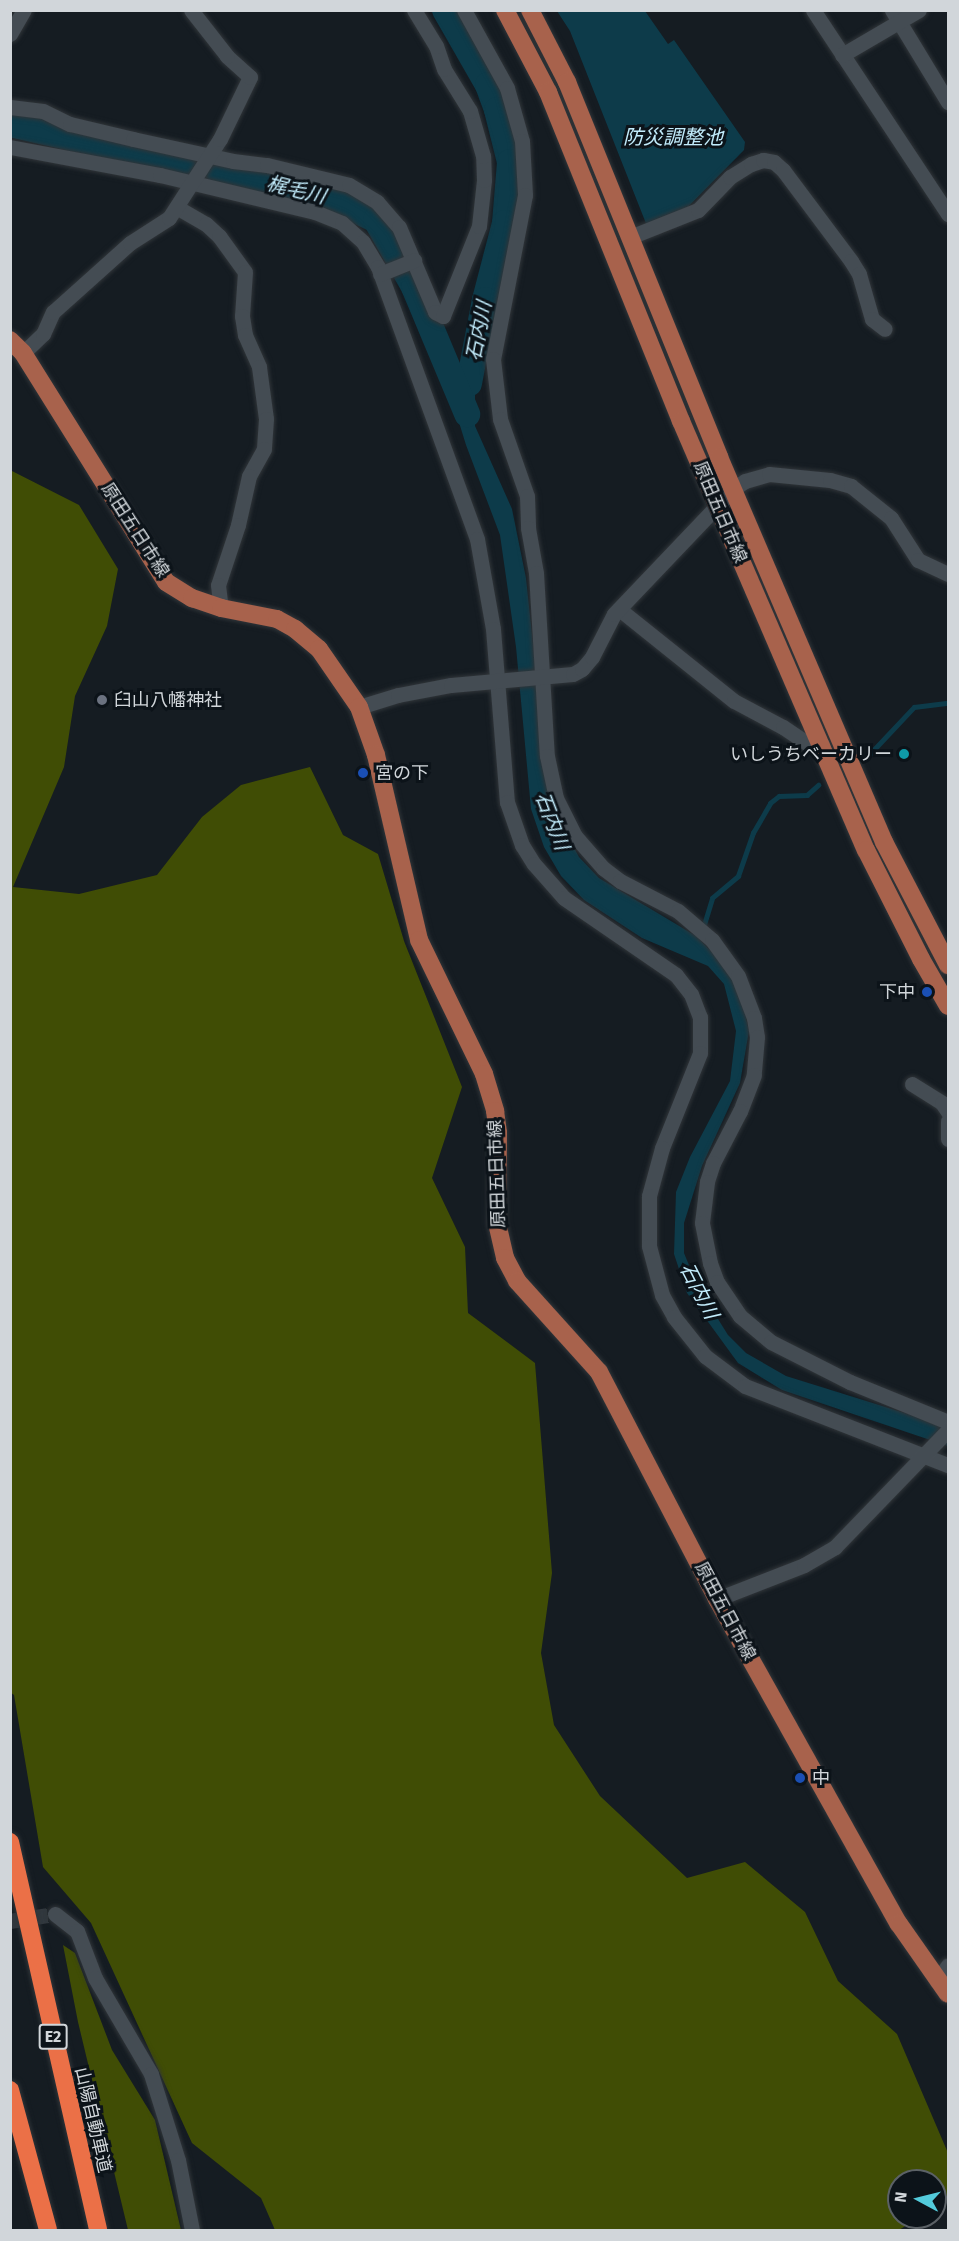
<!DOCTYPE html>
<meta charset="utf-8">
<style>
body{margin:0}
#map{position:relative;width:959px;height:2241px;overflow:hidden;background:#151c22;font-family:"Fira Sans","Noto Sans JP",sans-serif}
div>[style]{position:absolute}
.forest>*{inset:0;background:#404d05}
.water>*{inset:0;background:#0d3b4a}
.stream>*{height:4.5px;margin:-2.25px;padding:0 2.25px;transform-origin:2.25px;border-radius:2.25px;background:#0d3b4a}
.river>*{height:26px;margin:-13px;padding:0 13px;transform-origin:13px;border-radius:13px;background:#0d3b4a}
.minor-tunnel>*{height:15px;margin-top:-7.5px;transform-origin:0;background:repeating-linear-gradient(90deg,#31383e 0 15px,transparent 0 23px)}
.roads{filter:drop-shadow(0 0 2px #303539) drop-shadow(0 0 2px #303539)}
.minor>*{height:15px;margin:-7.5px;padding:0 7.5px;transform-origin:7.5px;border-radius:7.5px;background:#444c53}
.major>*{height:18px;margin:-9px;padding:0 9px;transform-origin:9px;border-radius:9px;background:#a8624c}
.highway>*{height:18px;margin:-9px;padding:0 9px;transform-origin:9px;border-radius:9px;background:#eb7047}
.dots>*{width:16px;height:16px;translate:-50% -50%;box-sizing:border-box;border:3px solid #0c1319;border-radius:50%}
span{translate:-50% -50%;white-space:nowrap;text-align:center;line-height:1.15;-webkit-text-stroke:6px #0c1319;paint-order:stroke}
.shield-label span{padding:2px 4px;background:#0c1319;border:2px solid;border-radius:4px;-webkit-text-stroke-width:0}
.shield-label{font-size:16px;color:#d1d6da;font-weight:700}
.street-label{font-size:18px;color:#d1d6da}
.poi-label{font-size:18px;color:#d1d6da}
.left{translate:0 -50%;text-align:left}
.right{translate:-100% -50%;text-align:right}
.water-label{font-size:20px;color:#c2ecfc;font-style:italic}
.frame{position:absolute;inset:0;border:12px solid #d1d6da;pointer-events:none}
.north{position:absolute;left:887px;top:2169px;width:60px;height:60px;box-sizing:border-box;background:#0c1319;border:2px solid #5b6166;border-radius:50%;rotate:277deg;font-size:16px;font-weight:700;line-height:24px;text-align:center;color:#d1d6da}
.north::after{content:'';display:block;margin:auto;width:21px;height:27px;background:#53cbdb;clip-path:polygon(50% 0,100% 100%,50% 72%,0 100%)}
</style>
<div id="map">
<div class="forest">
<div style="clip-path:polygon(10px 470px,79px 505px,118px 569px,107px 626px,75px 696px,64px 767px,13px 887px,79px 894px,157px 875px,202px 817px,241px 785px,310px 767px,343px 835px,378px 854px,404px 941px,462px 1087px,432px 1178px,465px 1247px,468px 1313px,535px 1363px,552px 1573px,541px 1653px,554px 1725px,600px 1796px,687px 1878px,745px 1862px,805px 1912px,838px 1981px,897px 2034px,948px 2153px,948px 2199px,935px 2207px,935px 2181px,899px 2181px,899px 2217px,920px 2217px,899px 2230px,275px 2230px,261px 2198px,192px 2143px,91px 1923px,43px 1867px,14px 1695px,10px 1692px)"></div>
<div style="clip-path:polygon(63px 1945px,75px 1953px,112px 2050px,155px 2120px,181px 2230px,128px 2230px,78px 2022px)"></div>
</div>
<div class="water">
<div style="clip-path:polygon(557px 11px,645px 11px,668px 44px,674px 40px,745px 142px,744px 150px,683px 212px,647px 226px,570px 31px)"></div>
<div style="clip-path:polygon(483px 339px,475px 389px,475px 426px,512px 509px,526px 578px,550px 802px,579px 857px,599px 878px,696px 936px,715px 955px,732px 976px,742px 1001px,749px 1031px,740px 1083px,702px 1166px,684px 1223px,684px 1253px,698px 1287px,728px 1335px,746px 1353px,786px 1376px,908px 1414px,948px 1430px,948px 1446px,782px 1390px,738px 1363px,687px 1293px,674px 1254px,676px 1192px,690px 1157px,730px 1081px,736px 1031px,724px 984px,708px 966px,642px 938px,584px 900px,561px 876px,544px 847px,531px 809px,516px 647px,500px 535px,466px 445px,449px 390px)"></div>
</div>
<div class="stream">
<div style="left:865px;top:759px;width:71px;rotate:-46.7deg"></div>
<div style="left:914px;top:707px;width:34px;rotate:-7deg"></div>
<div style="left:703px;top:928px;width:31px;rotate:-73deg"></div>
<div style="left:712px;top:898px;width:34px;rotate:-40deg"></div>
<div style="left:738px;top:876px;width:46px;rotate:-70.8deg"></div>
<div style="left:753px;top:833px;width:34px;rotate:-60deg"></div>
<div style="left:770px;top:803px;width:11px;rotate:-38deg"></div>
<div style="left:779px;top:796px;width:28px;rotate:-2deg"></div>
<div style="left:807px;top:795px;width:15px;rotate:-42deg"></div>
</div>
<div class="river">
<div style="left:445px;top:10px;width:86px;rotate:60.2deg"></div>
<div style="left:488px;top:85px;width:27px;rotate:70deg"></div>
<div style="left:497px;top:110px;width:54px;rotate:76deg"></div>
<div style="left:510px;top:162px;width:61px;rotate:94.7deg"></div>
<div style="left:505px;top:223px;width:80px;rotate:104.6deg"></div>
<div style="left:485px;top:300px;width:85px;rotate:100.9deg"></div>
<div style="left:10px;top:124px;width:326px;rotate:12.9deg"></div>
<div style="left:328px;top:197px;width:53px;rotate:25.6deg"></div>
<div style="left:376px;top:220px;width:77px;rotate:60.4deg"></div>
<div style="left:414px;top:287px;width:138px;rotate:67.3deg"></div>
</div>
<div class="minor-tunnel">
<div style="left:10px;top:1921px;width:46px;rotate:-8.8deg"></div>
</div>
<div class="roads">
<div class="minor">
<div style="left:464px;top:10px;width:89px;rotate:61.1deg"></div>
<div style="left:507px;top:88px;width:55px;rotate:74.2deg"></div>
<div style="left:522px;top:141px;width:54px;rotate:86.8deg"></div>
<div style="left:525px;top:195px;width:167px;rotate:101deg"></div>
<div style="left:493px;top:359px;width:60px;rotate:83.3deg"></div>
<div style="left:500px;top:419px;width:82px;rotate:70.7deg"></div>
<div style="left:527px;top:496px;width:32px;rotate:88deg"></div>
<div style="left:528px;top:528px;width:46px;rotate:79.9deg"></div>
<div style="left:536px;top:573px;width:183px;rotate:86.6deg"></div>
<div style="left:547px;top:756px;width:43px;rotate:77.9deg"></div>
<div style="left:556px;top:798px;width:42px;rotate:63.4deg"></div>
<div style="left:575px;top:836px;width:43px;rotate:48.8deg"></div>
<div style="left:603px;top:868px;width:21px;rotate:37deg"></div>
<div style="left:620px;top:881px;width:65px;rotate:27.3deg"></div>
<div style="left:678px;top:911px;width:45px;rotate:40.5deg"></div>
<div style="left:712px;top:940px;width:44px;rotate:54.2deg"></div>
<div style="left:738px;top:976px;width:45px;rotate:69.1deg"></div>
<div style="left:754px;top:1018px;width:19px;rotate:81deg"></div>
<div style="left:757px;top:1037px;width:38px;rotate:95deg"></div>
<div style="left:754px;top:1075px;width:39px;rotate:111deg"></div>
<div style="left:740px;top:1111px;width:59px;rotate:117.4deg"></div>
<div style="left:713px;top:1163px;width:20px;rotate:108deg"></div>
<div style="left:707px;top:1182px;width:41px;rotate:97deg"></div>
<div style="left:702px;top:1223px;width:41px;rotate:78.7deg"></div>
<div style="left:710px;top:1263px;width:20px;rotate:70deg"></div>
<div style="left:717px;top:1282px;width:41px;rotate:55.9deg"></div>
<div style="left:740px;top:1316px;width:40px;rotate:40deg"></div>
<div style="left:771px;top:1342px;width:89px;rotate:26.9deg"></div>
<div style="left:850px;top:1382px;width:106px;rotate:22.2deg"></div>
<div style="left:813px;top:10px;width:245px;rotate:56.5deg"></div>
<div style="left:892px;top:10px;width:108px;rotate:58.7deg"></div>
<div style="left:10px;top:34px;width:28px;rotate:-60deg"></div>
<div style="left:842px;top:55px;width:89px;rotate:-30.3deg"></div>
<div style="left:10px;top:107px;width:33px;rotate:7deg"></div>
<div style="left:43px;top:111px;width:30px;rotate:26deg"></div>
<div style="left:70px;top:124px;width:65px;rotate:13.4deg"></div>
<div style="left:133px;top:139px;width:102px;rotate:12.4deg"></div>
<div style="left:233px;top:161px;width:34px;rotate:7deg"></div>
<div style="left:267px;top:165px;width:84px;rotate:13.7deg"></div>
<div style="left:349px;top:185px;width:33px;rotate:31deg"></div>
<div style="left:377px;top:202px;width:33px;rotate:49deg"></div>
<div style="left:399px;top:227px;width:92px;rotate:67deg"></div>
<div style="left:435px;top:312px;width:9px;rotate:27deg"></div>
<div style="left:443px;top:316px;width:97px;rotate:-68.2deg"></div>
<div style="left:479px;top:226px;width:46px;rotate:-83.8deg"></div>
<div style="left:484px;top:180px;width:24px;rotate:-92deg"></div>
<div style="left:483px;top:156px;width:47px;rotate:-106.1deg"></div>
<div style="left:470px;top:111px;width:49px;rotate:-121.8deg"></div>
<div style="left:444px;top:69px;width:24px;rotate:-109deg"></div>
<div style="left:436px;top:46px;width:42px;rotate:-121.4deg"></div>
<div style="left:10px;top:147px;width:153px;rotate:10.6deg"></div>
<div style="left:160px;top:175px;width:159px;rotate:13.4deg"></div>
<div style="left:315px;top:212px;width:29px;rotate:22deg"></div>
<div style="left:342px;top:223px;width:28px;rotate:42deg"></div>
<div style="left:363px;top:242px;width:29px;rotate:59deg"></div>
<div style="left:378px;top:267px;width:289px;rotate:70deg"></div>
<div style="left:477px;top:539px;width:91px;rotate:79.9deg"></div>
<div style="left:493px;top:629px;width:174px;rotate:85.4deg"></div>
<div style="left:507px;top:802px;width:46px;rotate:70.8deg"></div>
<div style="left:522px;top:845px;width:22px;rotate:58deg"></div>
<div style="left:534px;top:864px;width:45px;rotate:48.6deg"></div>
<div style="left:564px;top:898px;width:136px;rotate:34.5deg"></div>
<div style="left:676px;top:975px;width:24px;rotate:52deg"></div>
<div style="left:691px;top:994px;width:25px;rotate:69deg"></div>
<div style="left:700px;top:1017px;width:36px;rotate:90deg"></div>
<div style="left:700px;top:1053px;width:102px;rotate:111.8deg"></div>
<div style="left:662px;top:1148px;width:50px;rotate:105.2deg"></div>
<div style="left:649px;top:1196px;width:50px;rotate:90deg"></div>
<div style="left:649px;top:1246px;width:51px;rotate:75.1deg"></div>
<div style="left:662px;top:1295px;width:25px;rotate:61deg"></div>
<div style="left:674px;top:1317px;width:50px;rotate:51.5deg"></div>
<div style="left:705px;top:1356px;width:50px;rotate:36.9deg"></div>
<div style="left:745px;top:1386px;width:218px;rotate:21.3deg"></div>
<div style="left:178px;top:208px;width:32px;rotate:30deg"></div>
<div style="left:206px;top:224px;width:18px;rotate:43deg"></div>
<div style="left:219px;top:236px;width:44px;rotate:54.2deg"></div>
<div style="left:245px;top:272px;width:44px;rotate:93.9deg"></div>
<div style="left:242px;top:316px;width:19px;rotate:81deg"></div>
<div style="left:245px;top:335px;width:35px;rotate:66deg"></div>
<div style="left:259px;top:367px;width:52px;rotate:82.3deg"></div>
<div style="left:266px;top:419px;width:30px;rotate:94deg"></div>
<div style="left:264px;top:449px;width:31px;rotate:119deg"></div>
<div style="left:249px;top:476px;width:50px;rotate:102.7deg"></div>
<div style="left:238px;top:525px;width:63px;rotate:108.4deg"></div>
<div style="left:218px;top:585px;width:23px;rotate:83deg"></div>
<div style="left:630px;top:237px;width:73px;rotate:-21.7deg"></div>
<div style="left:698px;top:210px;width:46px;rotate:-45.9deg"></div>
<div style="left:730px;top:177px;width:25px;rotate:-32deg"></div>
<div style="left:751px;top:164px;width:13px;rotate:-18deg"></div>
<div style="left:763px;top:160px;width:11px;rotate:10deg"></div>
<div style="left:774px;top:162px;width:12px;rotate:42deg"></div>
<div style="left:783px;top:170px;width:114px;rotate:53.2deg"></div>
<div style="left:851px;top:261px;width:15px;rotate:58deg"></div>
<div style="left:859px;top:274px;width:47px;rotate:73.9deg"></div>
<div style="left:872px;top:319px;width:16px;rotate:38deg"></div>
<div style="left:380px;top:274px;width:37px;rotate:-22deg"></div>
<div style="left:23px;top:353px;width:28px;rotate:-44deg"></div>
<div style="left:43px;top:334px;width:24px;rotate:-66deg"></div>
<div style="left:53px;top:312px;width:103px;rotate:-41.9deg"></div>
<div style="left:130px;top:243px;width:46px;rotate:-32.7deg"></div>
<div style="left:169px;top:218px;width:94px;rotate:-57.2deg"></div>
<div style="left:220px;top:139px;width:69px;rotate:-64.2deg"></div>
<div style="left:250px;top:77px;width:31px;rotate:-138deg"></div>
<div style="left:227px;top:56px;width:58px;rotate:-128deg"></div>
<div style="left:619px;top:609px;width:147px;rotate:38.7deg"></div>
<div style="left:734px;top:701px;width:55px;rotate:28deg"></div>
<div style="left:783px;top:727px;width:29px;rotate:34deg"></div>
<div style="left:807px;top:743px;width:15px;rotate:4deg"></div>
<div style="left:359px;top:707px;width:41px;rotate:-17.1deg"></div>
<div style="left:398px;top:695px;width:54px;rotate:-10.7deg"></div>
<div style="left:451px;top:685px;width:122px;rotate:-5.2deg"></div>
<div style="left:573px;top:674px;width:10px;rotate:-29deg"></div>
<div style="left:582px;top:669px;width:16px;rotate:-50deg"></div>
<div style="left:592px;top:657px;width:48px;rotate:-62.9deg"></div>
<div style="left:614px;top:614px;width:173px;rotate:-46.4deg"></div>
<div style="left:733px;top:489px;width:14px;rotate:-34deg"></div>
<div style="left:745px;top:481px;width:25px;rotate:-16deg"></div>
<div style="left:769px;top:474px;width:61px;rotate:5.6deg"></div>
<div style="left:830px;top:480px;width:22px;rotate:16deg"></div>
<div style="left:851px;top:486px;width:51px;rotate:38.7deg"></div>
<div style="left:891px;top:518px;width:50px;rotate:57.3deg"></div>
<div style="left:918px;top:560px;width:33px;rotate:25deg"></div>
<div style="left:912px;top:1084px;width:36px;rotate:32deg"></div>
<div style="left:942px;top:1103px;width:11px;rotate:56deg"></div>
<div style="left:948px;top:1121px;width:18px;rotate:90deg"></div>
<div style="left:717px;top:1599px;width:93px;rotate:-21.3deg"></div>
<div style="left:804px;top:1565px;width:36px;rotate:-30deg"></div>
<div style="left:835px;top:1547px;width:163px;rotate:-46deg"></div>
<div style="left:55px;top:1914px;width:28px;rotate:38deg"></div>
<div style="left:77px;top:1931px;width:50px;rotate:69deg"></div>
<div style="left:95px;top:1978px;width:111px;rotate:59.7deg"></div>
<div style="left:151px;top:2074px;width:90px;rotate:72.6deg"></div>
<div style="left:178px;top:2160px;width:71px;rotate:78.7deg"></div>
<div style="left:937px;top:1981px;width:19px;rotate:-55deg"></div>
</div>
<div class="major">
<div style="left:505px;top:10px;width:93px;rotate:62.3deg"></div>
<div style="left:548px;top:92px;width:355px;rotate:68deg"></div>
<div style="left:681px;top:421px;width:467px;rotate:66.7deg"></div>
<div style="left:866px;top:850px;width:122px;rotate:63.2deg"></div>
<div style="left:921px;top:959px;width:54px;rotate:60.1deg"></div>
<div style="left:530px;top:10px;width:81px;rotate:62.8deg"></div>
<div style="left:567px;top:82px;width:405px;rotate:67.9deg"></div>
<div style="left:719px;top:457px;width:419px;rotate:66.8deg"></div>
<div style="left:884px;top:842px;width:139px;rotate:62.5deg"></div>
<div style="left:10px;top:340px;width:18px;rotate:45deg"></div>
<div style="left:23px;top:353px;width:270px;rotate:58deg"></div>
<div style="left:166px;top:582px;width:31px;rotate:32deg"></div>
<div style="left:192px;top:598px;width:31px;rotate:19deg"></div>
<div style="left:221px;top:608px;width:57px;rotate:11.1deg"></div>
<div style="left:277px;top:619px;width:21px;rotate:29deg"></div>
<div style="left:295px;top:629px;width:31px;rotate:40deg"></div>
<div style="left:319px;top:649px;width:70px;rotate:55.4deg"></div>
<div style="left:359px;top:707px;width:51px;rotate:70.5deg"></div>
<div style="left:376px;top:755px;width:190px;rotate:76.9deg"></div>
<div style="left:419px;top:940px;width:149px;rotate:64.1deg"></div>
<div style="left:484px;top:1074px;width:39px;rotate:73deg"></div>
<div style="left:495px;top:1111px;width:22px;rotate:82deg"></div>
<div style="left:498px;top:1133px;width:90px;rotate:90.6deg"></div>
<div style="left:497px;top:1223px;width:36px;rotate:77deg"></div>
<div style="left:505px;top:1258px;width:26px;rotate:62deg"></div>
<div style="left:517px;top:1281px;width:122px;rotate:48deg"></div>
<div style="left:599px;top:1372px;width:256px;rotate:62.5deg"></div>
<div style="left:717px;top:1599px;width:372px;rotate:60.8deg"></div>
<div style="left:899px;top:1924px;width:85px;rotate:55deg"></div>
</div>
<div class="highway">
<div style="left:10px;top:1842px;width:398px;rotate:77.2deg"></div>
<div style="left:10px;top:2090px;width:145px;rotate:74.8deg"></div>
</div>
</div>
<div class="dots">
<div style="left:102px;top:700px;background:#6b7280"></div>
<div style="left:904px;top:754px;background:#0f9aa8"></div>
<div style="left:363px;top:773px;background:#1a4fb4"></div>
<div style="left:927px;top:992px;background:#1a4fb4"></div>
<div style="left:800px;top:1778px;background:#1a4fb4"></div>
</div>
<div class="shield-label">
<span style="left:53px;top:2037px">E2</span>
</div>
<div class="street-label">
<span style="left:720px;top:512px;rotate:67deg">原田五日市線</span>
<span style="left:135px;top:530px;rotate:57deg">原田五日市線</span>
<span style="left:497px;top:1174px;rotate:-92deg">原田五日市線</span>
<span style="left:725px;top:1611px;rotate:62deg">原田五日市線</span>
<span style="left:93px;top:2120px;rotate:77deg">山陽自動車道</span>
</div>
<div class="poi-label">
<span class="left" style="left:114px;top:700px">臼山八幡神社</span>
<span class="right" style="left:892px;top:754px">いしうちベーカリー</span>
<span class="left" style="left:375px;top:773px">宮の下</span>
<span class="right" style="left:915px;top:992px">下中</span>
<span class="left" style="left:812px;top:1778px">中</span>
</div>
<div class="water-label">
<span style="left:673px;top:137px">防災調整池</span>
<span style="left:296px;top:190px;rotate:14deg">梶毛川</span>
<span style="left:479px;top:331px;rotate:-79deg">石内川</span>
<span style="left:552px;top:821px;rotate:69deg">石内川</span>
<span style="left:699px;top:1291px;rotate:63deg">石内川</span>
</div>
<div class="frame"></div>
<div class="north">N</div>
</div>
